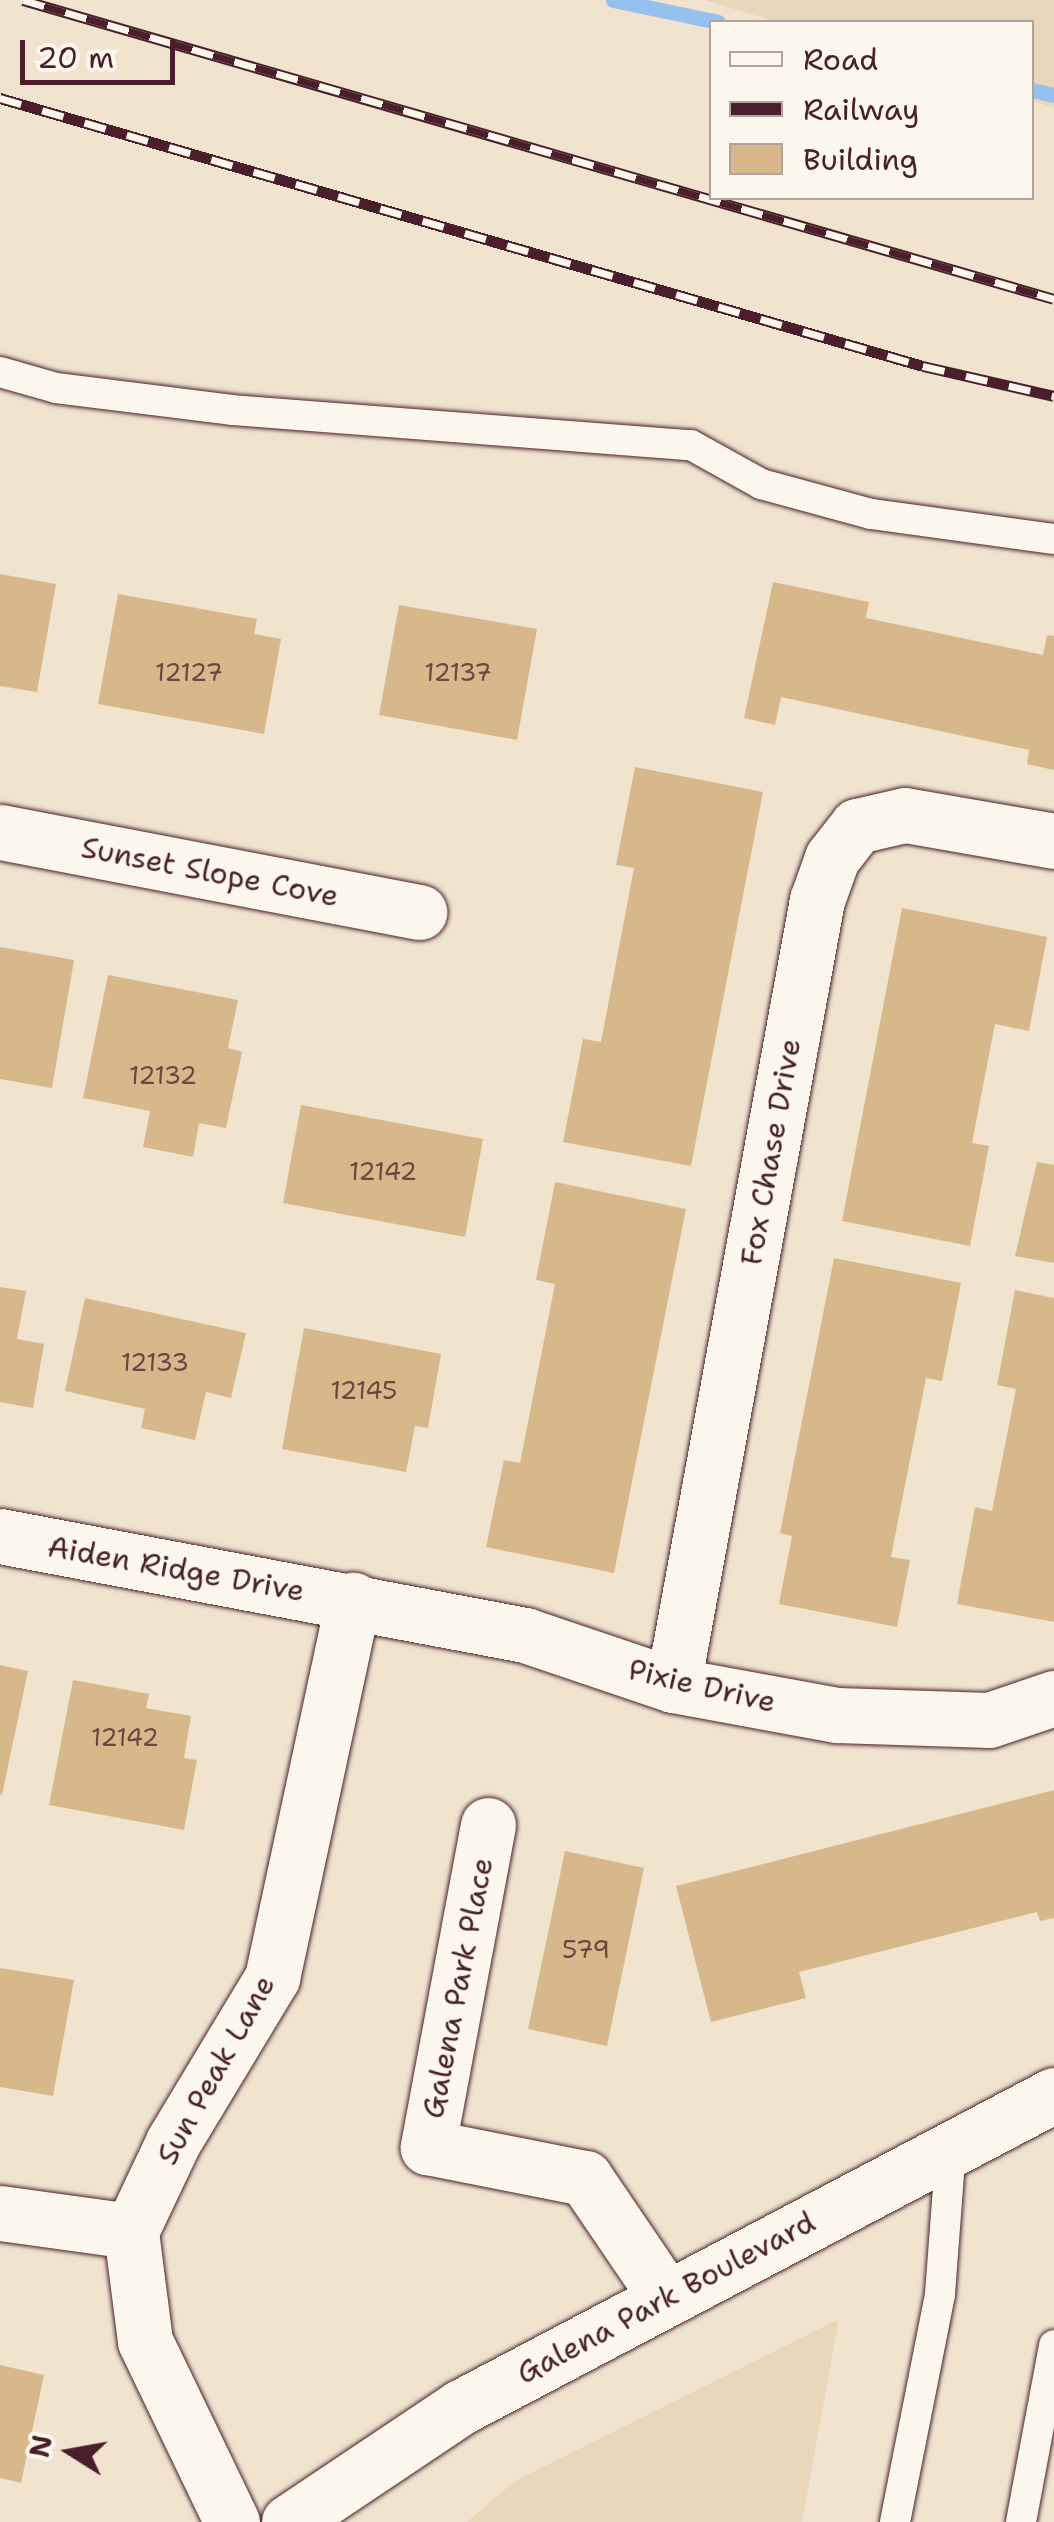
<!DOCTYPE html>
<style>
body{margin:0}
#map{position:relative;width:1054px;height:2522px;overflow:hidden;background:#f0e4cf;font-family:"Shantell Sans",sans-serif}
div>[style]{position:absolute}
.built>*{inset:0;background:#e8d7bb}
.stream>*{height:15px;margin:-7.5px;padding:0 7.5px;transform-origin:7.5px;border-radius:7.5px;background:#94c1ee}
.building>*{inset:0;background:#d7b88b}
.roads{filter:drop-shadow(0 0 2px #4a1f2b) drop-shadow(0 0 2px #4a1f2b)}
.service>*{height:30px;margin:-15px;padding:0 15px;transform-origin:15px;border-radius:15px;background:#fbf7ec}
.minor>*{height:55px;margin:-27.5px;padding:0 27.5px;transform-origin:27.5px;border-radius:27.5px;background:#fbf7ec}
.tertiary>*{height:55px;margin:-27.5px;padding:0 27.5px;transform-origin:27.5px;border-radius:27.5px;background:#fbf7ec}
.rail>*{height:11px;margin-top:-5.5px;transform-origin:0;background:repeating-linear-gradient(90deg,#fbf7ec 0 22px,#4a1f2b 0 44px);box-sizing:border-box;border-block:2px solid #4a1f2b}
span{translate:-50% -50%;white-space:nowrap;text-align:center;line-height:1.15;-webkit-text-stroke:8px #fbf7ec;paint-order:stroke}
.number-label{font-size:25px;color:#6d4543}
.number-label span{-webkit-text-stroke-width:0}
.street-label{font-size:30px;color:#4a1f2b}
.legend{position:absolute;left:709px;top:20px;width:325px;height:180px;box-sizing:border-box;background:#fbf7ec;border:2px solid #b4a19f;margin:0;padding:12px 18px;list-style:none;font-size:30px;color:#4a1f2b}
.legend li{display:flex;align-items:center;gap:20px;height:50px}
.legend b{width:50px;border:2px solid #b4a19f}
.north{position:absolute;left:20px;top:2402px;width:100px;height:100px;-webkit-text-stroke:8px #fbf7ec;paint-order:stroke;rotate:281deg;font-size:28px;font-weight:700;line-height:40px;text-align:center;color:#4a1f2b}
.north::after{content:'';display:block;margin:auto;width:35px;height:45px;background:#4a1f2b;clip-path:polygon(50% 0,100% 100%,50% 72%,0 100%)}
.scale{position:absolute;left:20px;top:40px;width:155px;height:45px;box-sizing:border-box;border:5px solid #4a1f2b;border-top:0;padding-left:12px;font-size:30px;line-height:35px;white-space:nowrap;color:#4a1f2b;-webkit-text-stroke:8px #fbf7ec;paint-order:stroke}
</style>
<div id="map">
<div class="built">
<div style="clip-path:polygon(705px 0,1054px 0,1054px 108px,1032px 101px,1032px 22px,777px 22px)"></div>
<div style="clip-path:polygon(839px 2319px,802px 2522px,467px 2522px,515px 2481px)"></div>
</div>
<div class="stream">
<div style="left:613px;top:0;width:107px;rotate:11.8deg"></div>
<div style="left:1032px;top:90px;width:23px;rotate:13deg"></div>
</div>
<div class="building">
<div style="clip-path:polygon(0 574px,56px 584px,37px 692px,0 686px)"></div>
<div style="clip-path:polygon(773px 582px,869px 602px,866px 618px,1043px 655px,1047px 635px,1054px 636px,1054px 770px,1027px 764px,1029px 750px,781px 697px,775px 725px,744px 718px)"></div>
<div style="clip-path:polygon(118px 594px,257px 619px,254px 634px,281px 639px,264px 734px,98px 704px)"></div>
<div style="clip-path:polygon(399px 605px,537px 629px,517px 740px,379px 715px)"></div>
<div style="clip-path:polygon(635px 767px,763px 792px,691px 1166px,563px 1142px,583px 1039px,601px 1042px,634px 868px,616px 865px)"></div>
<div style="clip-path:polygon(902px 908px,1047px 937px,1029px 1031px,995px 1024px,972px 1143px,989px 1146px,970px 1246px,842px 1221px)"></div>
<div style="clip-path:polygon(0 947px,74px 960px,52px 1088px,0 1079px)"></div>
<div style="clip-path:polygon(108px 975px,238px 1000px,228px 1048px,242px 1052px,226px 1128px,199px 1123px,193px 1157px,143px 1147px,150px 1111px,83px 1098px)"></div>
<div style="clip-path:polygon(301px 1105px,483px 1139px,465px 1237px,283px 1203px)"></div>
<div style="clip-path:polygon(1037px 1162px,1054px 1165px,1054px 1263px,1015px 1256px)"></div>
<div style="clip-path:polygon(555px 1182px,686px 1209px,614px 1573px,486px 1547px,504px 1460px,520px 1463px,555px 1284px,536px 1280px)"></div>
<div style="clip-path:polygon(834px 1258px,961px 1283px,942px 1381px,926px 1378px,891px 1557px,910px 1560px,897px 1627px,779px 1604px,792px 1536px,780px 1533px)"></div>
<div style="clip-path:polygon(0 1287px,26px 1291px,17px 1339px,44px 1344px,33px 1408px,0 1402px)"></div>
<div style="clip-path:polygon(1015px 1290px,1054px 1298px,1054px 1622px,957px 1604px,975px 1507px,992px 1511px,1016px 1389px,997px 1385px)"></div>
<div style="clip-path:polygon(85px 1298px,246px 1333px,231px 1398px,206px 1392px,195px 1440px,141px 1428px,145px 1409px,65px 1391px)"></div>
<div style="clip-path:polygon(304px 1328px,441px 1354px,428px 1428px,415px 1426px,406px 1472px,282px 1449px)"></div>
<div style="clip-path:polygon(0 1665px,28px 1671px,2px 1795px,0 1795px)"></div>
<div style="clip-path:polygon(73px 1680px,149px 1694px,146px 1708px,191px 1716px,184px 1758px,197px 1760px,184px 1830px,49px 1805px)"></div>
<div style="clip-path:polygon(1054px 1790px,1054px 1918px,1040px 1921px,1037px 1912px,799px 1972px,806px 1998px,711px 2022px,676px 1886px)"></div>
<div style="clip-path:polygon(565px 1851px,644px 1868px,607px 2046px,528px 2029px)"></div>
<div style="clip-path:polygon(0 1968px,74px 1980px,53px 2096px,0 2087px)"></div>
<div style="clip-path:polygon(0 2365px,44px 2375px,21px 2483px,0 2478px)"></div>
</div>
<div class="roads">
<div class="service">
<div style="left:0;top:372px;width:58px;rotate:15.9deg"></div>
<div style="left:56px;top:388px;width:177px;rotate:7.1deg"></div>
<div style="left:232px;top:410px;width:460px;rotate:4.4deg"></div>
<div style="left:691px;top:445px;width:80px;rotate:29.1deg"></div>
<div style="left:761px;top:484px;width:114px;rotate:15.3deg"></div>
<div style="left:871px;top:514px;width:185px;rotate:7.8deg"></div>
<div style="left:895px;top:2522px;width:232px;rotate:-78.8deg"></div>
<div style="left:940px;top:2294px;width:148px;rotate:-85.7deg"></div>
<div style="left:1021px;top:2522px;width:180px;rotate:-79.4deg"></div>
</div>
<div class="minor">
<div style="left:0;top:832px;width:427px;rotate:10.8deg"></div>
<div style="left:0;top:1536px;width:534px;rotate:10.68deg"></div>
<div style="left:525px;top:1635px;width:156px;rotate:18.7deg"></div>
<div style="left:673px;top:1685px;width:167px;rotate:10.4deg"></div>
<div style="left:837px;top:1715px;width:152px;rotate:1.9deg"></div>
<div style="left:989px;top:1720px;width:69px;rotate:-18.7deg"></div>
<div style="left:673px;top:1685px;width:798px;rotate:-79.61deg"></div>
<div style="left:817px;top:900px;width:45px;rotate:-70.3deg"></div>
<div style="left:832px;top:858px;width:41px;rotate:-52deg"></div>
<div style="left:857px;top:826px;width:49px;rotate:-12.9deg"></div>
<div style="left:905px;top:815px;width:151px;rotate:9.9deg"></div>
<div style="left:488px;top:1825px;width:328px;rotate:100.6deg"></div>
<div style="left:428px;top:2147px;width:160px;rotate:11.2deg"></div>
<div style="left:585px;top:2178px;width:144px;rotate:55.8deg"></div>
<div style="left:0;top:2213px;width:132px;rotate:7.8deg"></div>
<div style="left:232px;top:2522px;width:201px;rotate:-115.7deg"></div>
<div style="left:145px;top:2341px;width:111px;rotate:-97.3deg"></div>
<div style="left:131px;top:2231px;width:98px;rotate:-64.7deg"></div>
<div style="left:173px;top:2142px;width:192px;rotate:-58.9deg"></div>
<div style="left:272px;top:1978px;width:387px;rotate:-77.9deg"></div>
</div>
<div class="tertiary">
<div style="left:289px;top:2522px;width:207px;rotate:-33.8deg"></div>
<div style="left:461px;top:2407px;width:670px;rotate:-27.75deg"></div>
</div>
</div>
<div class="rail">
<div style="left:23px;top:0;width:1073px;rotate:16.17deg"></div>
<div style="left:0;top:98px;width:961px;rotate:16.19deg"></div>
<div style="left:923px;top:366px;width:134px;rotate:12.9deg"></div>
</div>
<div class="number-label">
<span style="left:189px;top:672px">12127</span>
<span style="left:458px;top:672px">12137</span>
<span style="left:163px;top:1075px">12132</span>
<span style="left:383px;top:1171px">12142</span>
<span style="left:155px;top:1362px">12133</span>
<span style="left:364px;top:1390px">12145</span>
<span style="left:125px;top:1737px">12142</span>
<span style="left:586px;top:1949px">579</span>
</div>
<div class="street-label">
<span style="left:210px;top:872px;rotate:11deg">Sunset Slope Cove</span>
<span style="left:771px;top:1152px;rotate:-80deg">Fox Chase Drive</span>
<span style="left:176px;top:1569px;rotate:10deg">Aiden Ridge Drive</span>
<span style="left:702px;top:1686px;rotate:13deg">Pixie Drive</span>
<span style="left:458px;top:1988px;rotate:-79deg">Galena Park Place</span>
<span style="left:216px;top:2070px;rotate:-61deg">Sun Peak Lane</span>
<span style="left:666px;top:2298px;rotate:-28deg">Galena Park Boulevard</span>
</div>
<ul class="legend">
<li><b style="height:12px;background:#fbf7ec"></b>Road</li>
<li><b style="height:12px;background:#4a1f2b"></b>Railway</li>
<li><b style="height:28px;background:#d7b88b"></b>Building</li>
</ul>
<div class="north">N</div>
<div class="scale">20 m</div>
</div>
